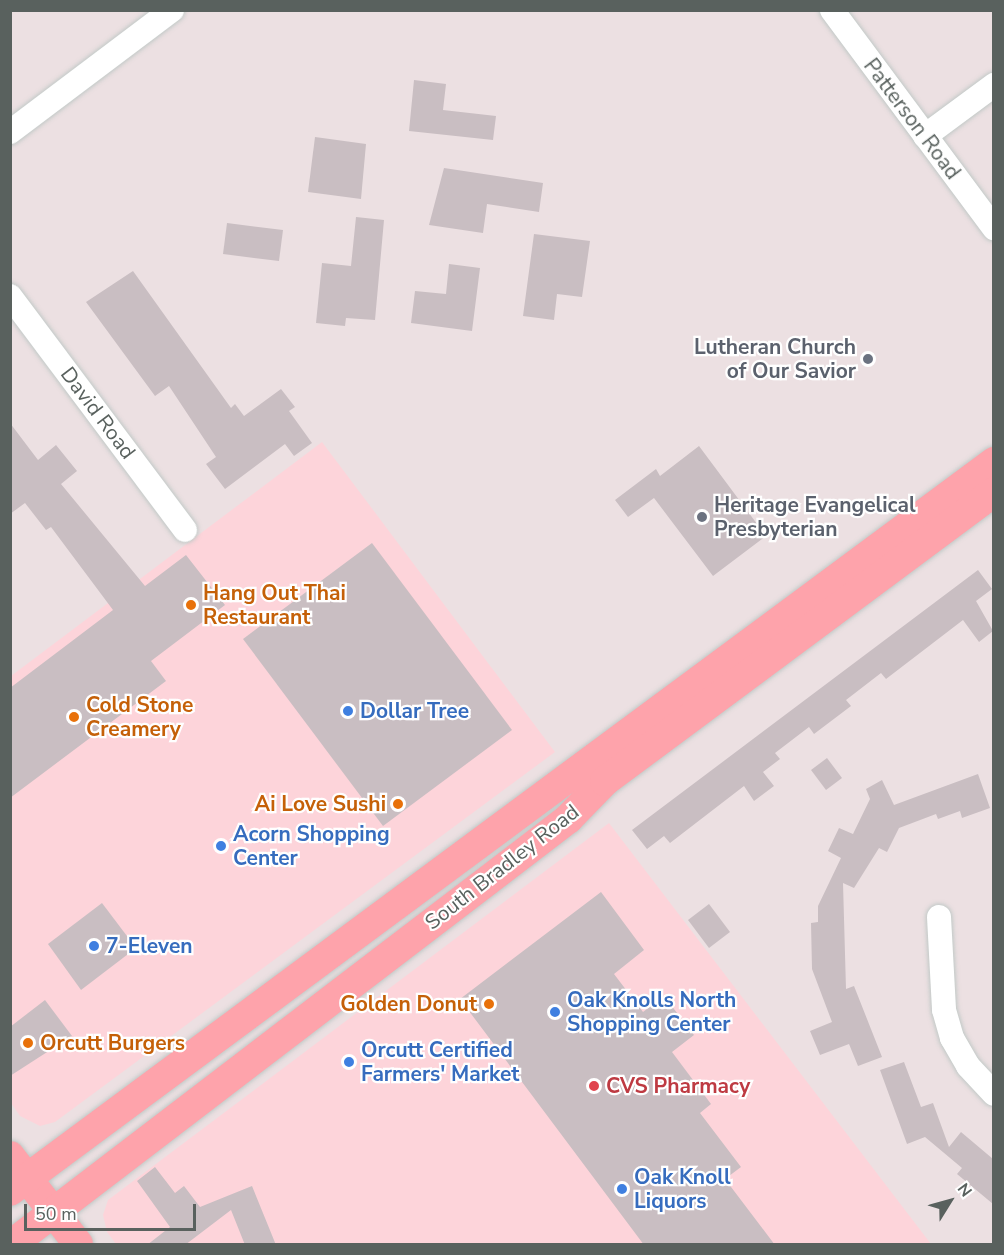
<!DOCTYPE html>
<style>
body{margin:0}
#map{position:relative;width:1004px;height:1255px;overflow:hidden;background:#ece0e2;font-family:"Nunito Sans",sans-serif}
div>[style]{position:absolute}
.commercial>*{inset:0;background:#fdd4da}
.building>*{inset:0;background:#c9bec2}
.roads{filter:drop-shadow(0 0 2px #c2c9c7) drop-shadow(0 0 2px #c2c9c7)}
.minor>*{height:24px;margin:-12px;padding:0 12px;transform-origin:12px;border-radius:12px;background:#fff}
.major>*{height:30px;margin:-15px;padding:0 15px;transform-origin:15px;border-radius:15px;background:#fea3ab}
.dots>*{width:16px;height:16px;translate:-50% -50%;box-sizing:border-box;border:3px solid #fff;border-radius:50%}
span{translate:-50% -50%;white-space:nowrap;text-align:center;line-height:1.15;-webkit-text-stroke:4.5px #fff;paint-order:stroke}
.street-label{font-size:21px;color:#59615e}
.worship-label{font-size:21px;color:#5b616d;font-weight:700}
.right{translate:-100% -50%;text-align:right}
.left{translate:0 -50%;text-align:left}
.food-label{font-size:21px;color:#c56008;font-weight:700}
.shop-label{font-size:21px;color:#366cbe;font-weight:700}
.health-label{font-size:21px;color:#be3a42;font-weight:700}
.frame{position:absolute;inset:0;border:12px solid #59615e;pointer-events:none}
.north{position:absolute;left:920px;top:1171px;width:60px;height:60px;-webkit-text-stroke:4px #fff;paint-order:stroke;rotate:53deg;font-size:16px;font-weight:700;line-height:24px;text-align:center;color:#59615e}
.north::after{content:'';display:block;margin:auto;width:21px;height:27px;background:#59615e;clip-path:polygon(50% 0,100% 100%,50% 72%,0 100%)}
.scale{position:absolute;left:24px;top:1204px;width:172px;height:27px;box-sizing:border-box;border:3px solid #59615e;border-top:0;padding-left:8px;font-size:18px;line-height:21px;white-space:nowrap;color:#59615e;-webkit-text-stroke:4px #fff;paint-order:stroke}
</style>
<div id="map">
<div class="commercial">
<div style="clip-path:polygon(322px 442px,555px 752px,55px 1122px,40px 1126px,20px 1116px,11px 1103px,11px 676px)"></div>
<div style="clip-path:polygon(609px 823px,931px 1244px,116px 1244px,107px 1232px,103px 1215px,108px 1200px)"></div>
</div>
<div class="building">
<div style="clip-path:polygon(414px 80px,446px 84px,443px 110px,496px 116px,493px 140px,409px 131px)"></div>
<div style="clip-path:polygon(315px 137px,366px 144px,361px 199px,308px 192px)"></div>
<div style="clip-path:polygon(444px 168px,543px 183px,539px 212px,487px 204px,483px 233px,429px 225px)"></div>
<div style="clip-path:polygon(356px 217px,384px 220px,375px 320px,346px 318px,345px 326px,316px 323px,322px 263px,351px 266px)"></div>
<div style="clip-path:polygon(227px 223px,283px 230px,279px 261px,223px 254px)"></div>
<div style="clip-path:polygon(534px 234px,590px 241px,582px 297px,557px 294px,554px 320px,523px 316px)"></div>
<div style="clip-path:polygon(449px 264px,480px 268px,472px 331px,411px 323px,415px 291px,446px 294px)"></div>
<div style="clip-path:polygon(133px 271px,231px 408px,235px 404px,244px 416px,281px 389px,295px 407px,289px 411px,312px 443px,294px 456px,285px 444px,225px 489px,206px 464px,216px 457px,169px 386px,155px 396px,86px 302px)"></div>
<div style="clip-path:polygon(10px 423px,38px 460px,56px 445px,77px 471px,61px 484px,145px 586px,186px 555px,225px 605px,151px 661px,166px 681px,10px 798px,10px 688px,113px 610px,51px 527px,46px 530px,25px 503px,10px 514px)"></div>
<div style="clip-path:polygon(699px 446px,766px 536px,713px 576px,654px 498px,628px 517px,615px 500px,656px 469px,660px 476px)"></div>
<div style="clip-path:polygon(372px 543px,512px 730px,383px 826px,243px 639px)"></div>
<div style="clip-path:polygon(978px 570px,992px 589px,976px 601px,993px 631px,979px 642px,963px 620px,886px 679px,881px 673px,846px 700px,851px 706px,814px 734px,809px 727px,775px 753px,780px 759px,763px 772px,774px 786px,754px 801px,744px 786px,670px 843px,664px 836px,647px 849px,632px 830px)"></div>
<div style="clip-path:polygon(827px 758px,842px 778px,826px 790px,811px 770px)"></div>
<div style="clip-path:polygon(978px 774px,990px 808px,962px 818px,960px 811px,938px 819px,936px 814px,899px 828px,887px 852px,879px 848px,854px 888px,843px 883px,846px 989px,854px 986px,882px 1057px,858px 1066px,849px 1044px,820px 1055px,810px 1031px,832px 1022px,812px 969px,811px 923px,818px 922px,818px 906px,841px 858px,828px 851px,839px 828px,853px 834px,870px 799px,866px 789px,882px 780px,894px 805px)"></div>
<div style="clip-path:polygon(601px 892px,644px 950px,614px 974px,643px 1012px,664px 996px,694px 1035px,672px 1052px,711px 1104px,700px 1113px,741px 1167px,725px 1179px,775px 1245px,644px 1245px,460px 999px)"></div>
<div style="clip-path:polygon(102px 903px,136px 948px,81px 990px,48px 944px)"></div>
<div style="clip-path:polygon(709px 904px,730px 932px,709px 948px,688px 920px)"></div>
<div style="clip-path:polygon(45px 1000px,72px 1036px,10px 1076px,10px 1027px)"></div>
<div style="clip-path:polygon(904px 1062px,921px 1107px,933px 1103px,949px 1147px,961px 1132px,993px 1159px,993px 1204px,957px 1174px,962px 1168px,925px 1137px,907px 1144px,880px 1070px)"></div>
<div style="clip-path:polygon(155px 1167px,175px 1193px,184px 1186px,200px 1207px,252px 1186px,276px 1245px,245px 1245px,231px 1210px,185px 1245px,147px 1245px,170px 1227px,137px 1181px)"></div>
</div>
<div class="roads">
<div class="minor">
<div style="left:832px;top:10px;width:272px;rotate:53.4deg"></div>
<div style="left:10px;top:132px;width:203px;rotate:-37deg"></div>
<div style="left:925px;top:136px;width:86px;rotate:-36.5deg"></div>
<div style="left:10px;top:296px;width:292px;rotate:53.2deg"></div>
<div style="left:939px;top:917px;width:93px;rotate:86.9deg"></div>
<div style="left:944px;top:1010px;width:29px;rotate:74deg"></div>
<div style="left:952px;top:1038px;width:32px;rotate:60deg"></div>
<div style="left:968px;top:1066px;width:38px;rotate:47deg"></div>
</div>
<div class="major">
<div style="left:10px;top:1156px;width:111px;rotate:52.3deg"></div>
<div style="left:10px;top:1191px;width:1225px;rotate:-36.53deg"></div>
<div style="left:12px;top:1244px;width:700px;rotate:-37.39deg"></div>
<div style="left:568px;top:819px;width:53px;rotate:-45.8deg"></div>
<div style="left:605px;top:781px;width:485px;rotate:-36.6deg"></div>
</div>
</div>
<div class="dots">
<div style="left:868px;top:359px;background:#6b7280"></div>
<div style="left:702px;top:517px;background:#6b7280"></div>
<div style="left:191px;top:605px;background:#e8710a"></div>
<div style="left:348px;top:711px;background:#3f7fe0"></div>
<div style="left:74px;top:717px;background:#e8710a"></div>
<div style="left:398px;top:804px;background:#e8710a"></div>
<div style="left:221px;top:846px;background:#3f7fe0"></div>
<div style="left:94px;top:946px;background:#3f7fe0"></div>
<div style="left:489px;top:1004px;background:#e8710a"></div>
<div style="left:555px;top:1012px;background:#3f7fe0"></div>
<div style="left:28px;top:1043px;background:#e8710a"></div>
<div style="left:349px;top:1062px;background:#3f7fe0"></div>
<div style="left:594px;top:1086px;background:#e0444e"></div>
<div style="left:622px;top:1189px;background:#3f7fe0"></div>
</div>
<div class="street-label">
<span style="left:912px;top:119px;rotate:53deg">Patterson Road</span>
<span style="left:98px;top:413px;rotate:53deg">David Road</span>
<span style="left:502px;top:867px;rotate:-38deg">South Bradley Road</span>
</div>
<div class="worship-label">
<span class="right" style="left:856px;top:359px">Lutheran Church<br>of Our Savior</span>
<span class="left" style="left:714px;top:517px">Heritage Evangelical<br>Presbyterian</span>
</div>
<div class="food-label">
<span class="left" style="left:203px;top:605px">Hang Out Thai<br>Restaurant</span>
<span class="left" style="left:86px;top:717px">Cold Stone<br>Creamery</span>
<span class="right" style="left:386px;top:804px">Ai Love Sushi</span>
<span class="right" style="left:477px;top:1004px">Golden Donut</span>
<span class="left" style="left:40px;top:1043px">Orcutt Burgers</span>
</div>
<div class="shop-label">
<span class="left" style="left:360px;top:711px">Dollar Tree</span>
<span class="left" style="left:233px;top:846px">Acorn Shopping<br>Center</span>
<span class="left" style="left:106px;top:946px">7-Eleven</span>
<span class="left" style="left:567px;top:1012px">Oak Knolls North<br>Shopping Center</span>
<span class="left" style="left:361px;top:1062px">Orcutt Certified<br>Farmers' Market</span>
<span class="left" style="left:634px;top:1189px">Oak Knoll<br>Liquors</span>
</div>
<div class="health-label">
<span class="left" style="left:606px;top:1086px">CVS Pharmacy</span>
</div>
<div class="frame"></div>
<div class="north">N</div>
<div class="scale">50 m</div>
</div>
